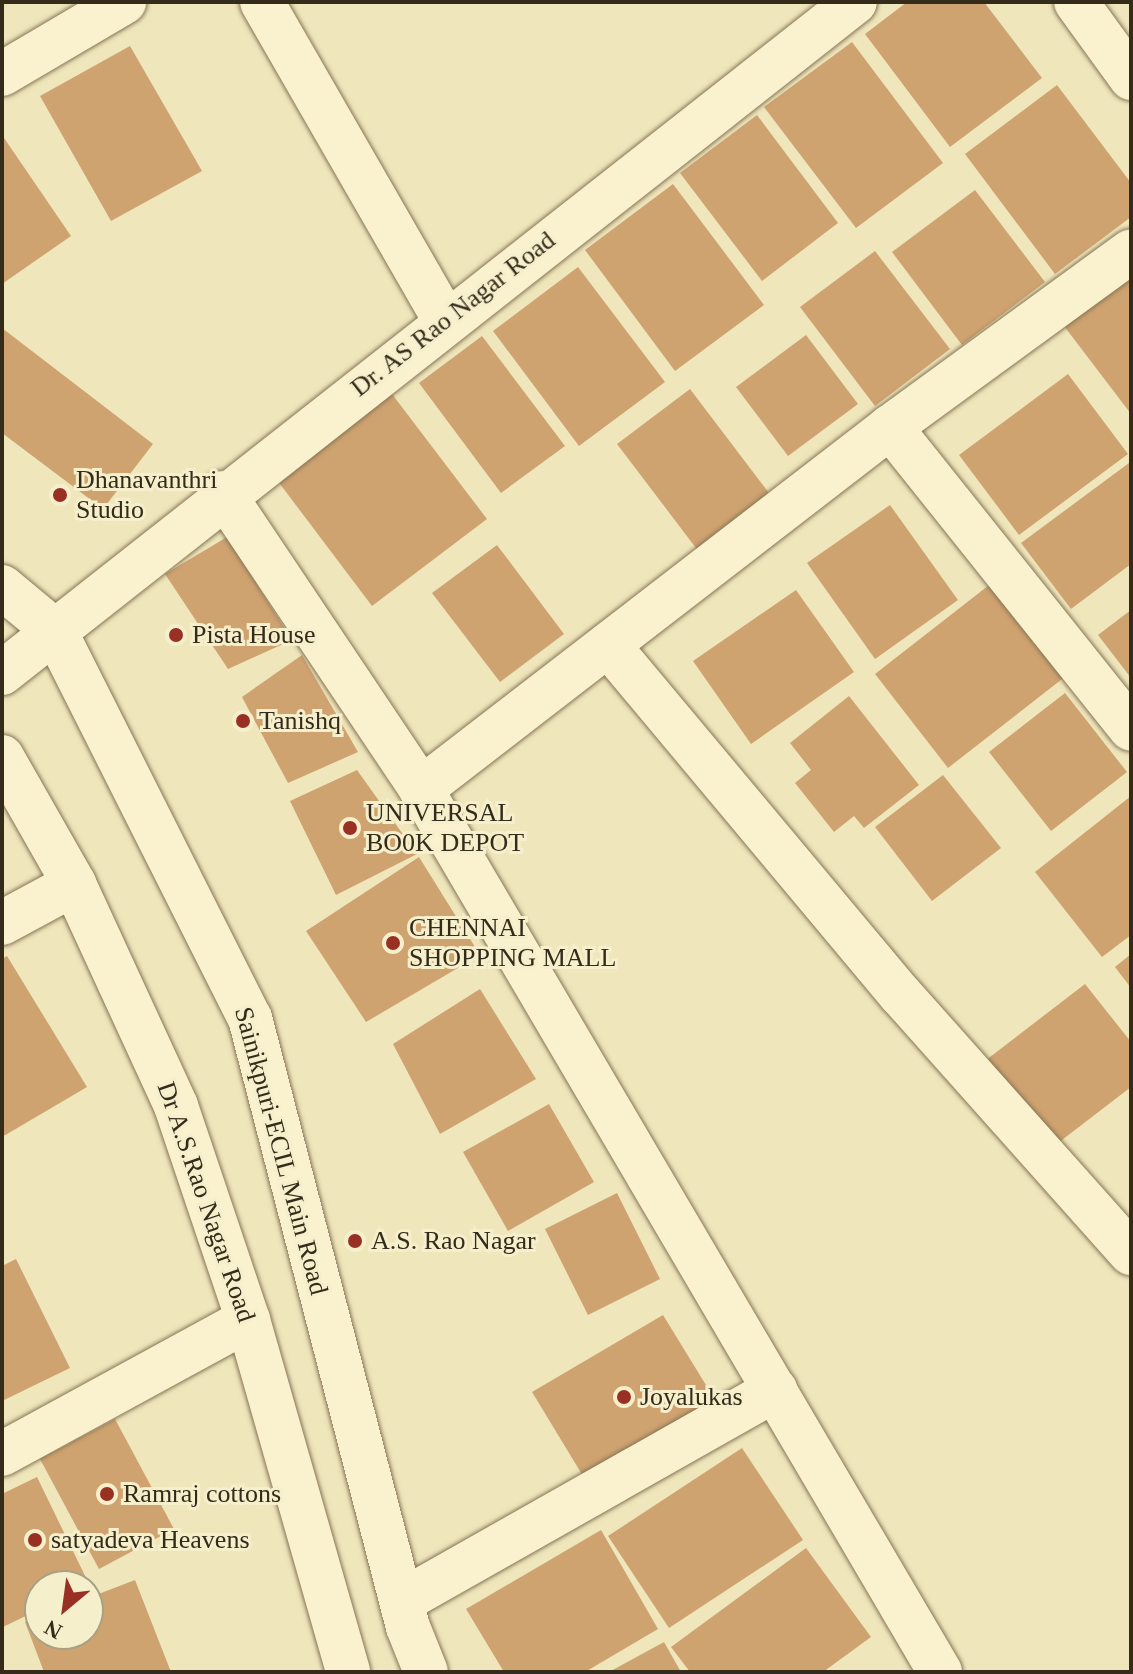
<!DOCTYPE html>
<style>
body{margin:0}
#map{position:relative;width:1133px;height:1674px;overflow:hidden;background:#efe6bc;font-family:Georgia,serif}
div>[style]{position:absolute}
.building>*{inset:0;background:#cfa370}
.roads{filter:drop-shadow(0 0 2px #877555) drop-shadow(0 0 2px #877555)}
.minor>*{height:44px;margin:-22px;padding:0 22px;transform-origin:22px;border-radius:22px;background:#faf2cf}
.tertiary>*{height:44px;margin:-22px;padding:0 22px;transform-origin:22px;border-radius:22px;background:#faf2cf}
.secondary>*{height:44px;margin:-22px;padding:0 22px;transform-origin:22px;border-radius:22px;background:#faf2cf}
.dots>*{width:22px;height:22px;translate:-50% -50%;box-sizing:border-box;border:4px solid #f6efcc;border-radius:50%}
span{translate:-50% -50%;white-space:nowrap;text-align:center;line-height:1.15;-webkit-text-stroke:6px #f6efcc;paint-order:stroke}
.street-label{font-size:26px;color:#352b1b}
.poi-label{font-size:26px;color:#352b1b}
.left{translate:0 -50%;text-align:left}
.frame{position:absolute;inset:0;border:4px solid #352b1b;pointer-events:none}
.north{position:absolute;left:24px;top:1570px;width:80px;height:80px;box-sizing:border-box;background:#f6efcc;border:2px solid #a9a185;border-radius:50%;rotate:209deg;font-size:22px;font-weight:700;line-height:32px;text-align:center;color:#352b1b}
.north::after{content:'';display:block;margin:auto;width:28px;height:36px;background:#983023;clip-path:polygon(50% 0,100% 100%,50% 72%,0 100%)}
</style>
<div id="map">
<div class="building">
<div style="clip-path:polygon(907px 2px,984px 2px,1042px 78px,950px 147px,865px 34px)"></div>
<div style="clip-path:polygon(852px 42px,943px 163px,856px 228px,764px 107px)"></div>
<div style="clip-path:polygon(130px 46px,202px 171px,111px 221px,40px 96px)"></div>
<div style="clip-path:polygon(1057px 85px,1131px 183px,1131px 217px,1055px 274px,965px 154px)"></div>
<div style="clip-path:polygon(757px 115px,838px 223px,762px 281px,680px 173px)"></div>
<div style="clip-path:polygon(2px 135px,71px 236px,2px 284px)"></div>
<div style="clip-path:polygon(673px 184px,764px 305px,675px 371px,585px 250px)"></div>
<div style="clip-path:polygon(975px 190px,1045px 282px,962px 345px,892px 252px)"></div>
<div style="clip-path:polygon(875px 251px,950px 349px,875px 406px,800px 307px)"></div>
<div style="clip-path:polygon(578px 267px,665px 382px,579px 446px,493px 331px)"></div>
<div style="clip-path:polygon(1131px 277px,1131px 414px,1064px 326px)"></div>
<div style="clip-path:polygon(2px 328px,153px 444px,103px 509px,2px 433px)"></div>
<div style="clip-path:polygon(806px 335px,858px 404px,788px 456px,736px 387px)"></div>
<div style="clip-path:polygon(482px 336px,565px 446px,501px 493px,419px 383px)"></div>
<div style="clip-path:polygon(1068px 374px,1128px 454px,1019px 535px,959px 455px)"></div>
<div style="clip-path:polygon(690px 389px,772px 497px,699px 552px,617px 444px)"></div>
<div style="clip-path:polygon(392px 394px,487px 519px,372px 606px,277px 480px)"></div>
<div style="clip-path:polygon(1129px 463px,1131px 564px,1071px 609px,1021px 543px)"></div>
<div style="clip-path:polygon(890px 505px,958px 600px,875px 659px,807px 563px)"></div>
<div style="clip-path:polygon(227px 537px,292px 640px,228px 669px,165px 574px)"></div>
<div style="clip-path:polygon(497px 545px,564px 634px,500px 682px,432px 593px)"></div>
<div style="clip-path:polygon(993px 582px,1066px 676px,948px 768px,875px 674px)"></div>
<div style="clip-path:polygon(796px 590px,854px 672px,751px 744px,693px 661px)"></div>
<div style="clip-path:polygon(1131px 610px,1131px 678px,1098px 635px)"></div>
<div style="clip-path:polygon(302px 655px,358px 752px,288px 783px,242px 697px)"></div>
<div style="clip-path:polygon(1065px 693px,1127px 772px,1051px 831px,989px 752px)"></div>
<div style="clip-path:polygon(849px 696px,919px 785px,864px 828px,854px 816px,834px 832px,795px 783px,811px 770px,790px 743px)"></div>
<div style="clip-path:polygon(357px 770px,417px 854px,336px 895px,290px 801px)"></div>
<div style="clip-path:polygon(943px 775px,1001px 848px,932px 901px,875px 827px)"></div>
<div style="clip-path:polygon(1131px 796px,1131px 935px,1102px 957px,1035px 872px)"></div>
<div style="clip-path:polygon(419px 857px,480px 955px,366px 1022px,306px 931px)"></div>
<div style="clip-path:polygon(1131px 954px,1131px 988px,1115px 967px)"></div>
<div style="clip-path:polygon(7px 956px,87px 1087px,2px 1137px,2px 959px)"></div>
<div style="clip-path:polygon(1085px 984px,1131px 1042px,1131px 1087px,1045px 1153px,977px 1067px)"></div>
<div style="clip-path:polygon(480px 989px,536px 1079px,440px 1134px,393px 1044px)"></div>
<div style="clip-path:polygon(549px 1104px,594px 1182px,508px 1231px,463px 1152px)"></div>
<div style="clip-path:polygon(617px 1193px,660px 1279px,588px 1315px,545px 1229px)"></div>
<div style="clip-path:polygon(16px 1259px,70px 1368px,2px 1401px,2px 1266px)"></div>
<div style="clip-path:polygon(663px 1315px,717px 1403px,586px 1481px,532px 1392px)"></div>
<div style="clip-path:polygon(115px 1419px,174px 1529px,99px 1569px,40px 1459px)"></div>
<div style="clip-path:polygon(742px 1448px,803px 1540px,669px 1628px,608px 1536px)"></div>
<div style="clip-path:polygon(37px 1477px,90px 1586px,40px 1586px,40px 1609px,3px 1627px,2px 1494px)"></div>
<div style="clip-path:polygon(601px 1530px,658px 1629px,585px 1672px,504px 1672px,466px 1609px)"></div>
<div style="clip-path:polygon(806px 1548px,871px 1637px,823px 1672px,690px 1672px,671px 1647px)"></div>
<div style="clip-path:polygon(135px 1580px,171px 1672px,44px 1672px,25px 1622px,40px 1616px,40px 1634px,88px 1634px,88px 1598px)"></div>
<div style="clip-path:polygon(664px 1642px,681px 1672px,609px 1672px)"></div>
</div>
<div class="roads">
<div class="minor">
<div style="left:262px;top:2px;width:367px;rotate:60.1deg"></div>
<div style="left:1076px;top:2px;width:94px;rotate:54.1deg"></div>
<div style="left:2px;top:74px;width:142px;rotate:-30.5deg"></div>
<div style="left:890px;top:427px;width:386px;rotate:51.4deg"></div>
<div style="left:223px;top:493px;width:356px;rotate:56.2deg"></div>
<div style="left:421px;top:789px;width:1024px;rotate:59.55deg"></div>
<div style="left:608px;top:645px;width:456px;rotate:50.1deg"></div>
<div style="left:901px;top:995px;width:346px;rotate:48.3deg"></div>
<div style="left:421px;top:789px;width:592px;rotate:-37.66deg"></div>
<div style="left:890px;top:427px;width:298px;rotate:-36.1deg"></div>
<div style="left:2px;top:923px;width:82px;rotate:-28.4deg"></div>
<div style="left:2px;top:1454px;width:280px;rotate:-28.6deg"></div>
<div style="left:402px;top:1601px;width:429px;rotate:-29.5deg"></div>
</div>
<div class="tertiary">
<div style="left:2px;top:673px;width:1085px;rotate:-38.19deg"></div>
</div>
<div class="secondary">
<div style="left:2px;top:587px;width:69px;rotate:39.7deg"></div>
<div style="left:55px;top:631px;width:433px;rotate:63.3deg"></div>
<div style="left:250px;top:1018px;width:629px;rotate:75.46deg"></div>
<div style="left:408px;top:1627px;width:48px;rotate:68.2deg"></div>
<div style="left:2px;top:757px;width:146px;rotate:60.4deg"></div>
<div style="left:74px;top:884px;width:244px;rotate:65.3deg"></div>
<div style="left:176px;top:1106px;width:226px;rotate:71.4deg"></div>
<div style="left:248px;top:1320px;width:366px;rotate:74.1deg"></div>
</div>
</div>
<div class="dots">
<div style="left:60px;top:495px;background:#983023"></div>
<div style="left:176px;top:635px;background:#983023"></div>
<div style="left:243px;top:721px;background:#983023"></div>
<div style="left:350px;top:828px;background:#983023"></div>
<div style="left:393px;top:943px;background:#983023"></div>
<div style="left:355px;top:1241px;background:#983023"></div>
<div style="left:624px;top:1397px;background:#983023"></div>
<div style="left:107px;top:1494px;background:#983023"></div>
<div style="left:35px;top:1540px;background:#983023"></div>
</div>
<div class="street-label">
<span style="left:453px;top:314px;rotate:-38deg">Dr. AS Rao Nagar Road</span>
<span style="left:281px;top:1151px;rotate:75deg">Sainikpuri-ECIL Main Road</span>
<span style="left:206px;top:1202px;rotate:71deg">Dr A.S.Rao Nagar Road</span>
</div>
<div class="poi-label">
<span class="left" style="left:76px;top:495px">Dhanavanthri<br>Studio</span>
<span class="left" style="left:192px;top:635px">Pista House</span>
<span class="left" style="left:259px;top:721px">Tanishq</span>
<span class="left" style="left:366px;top:828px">UNIVERSAL<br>BO0K DEPOT</span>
<span class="left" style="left:409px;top:943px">CHENNAI<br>SHOPPING MALL</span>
<span class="left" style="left:371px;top:1241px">A.S. Rao Nagar</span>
<span class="left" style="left:640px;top:1397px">Joyalukas</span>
<span class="left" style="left:123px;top:1494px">Ramraj cottons</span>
<span class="left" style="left:51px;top:1540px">satyadeva Heavens</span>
</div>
<div class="frame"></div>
<div class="north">N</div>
</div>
